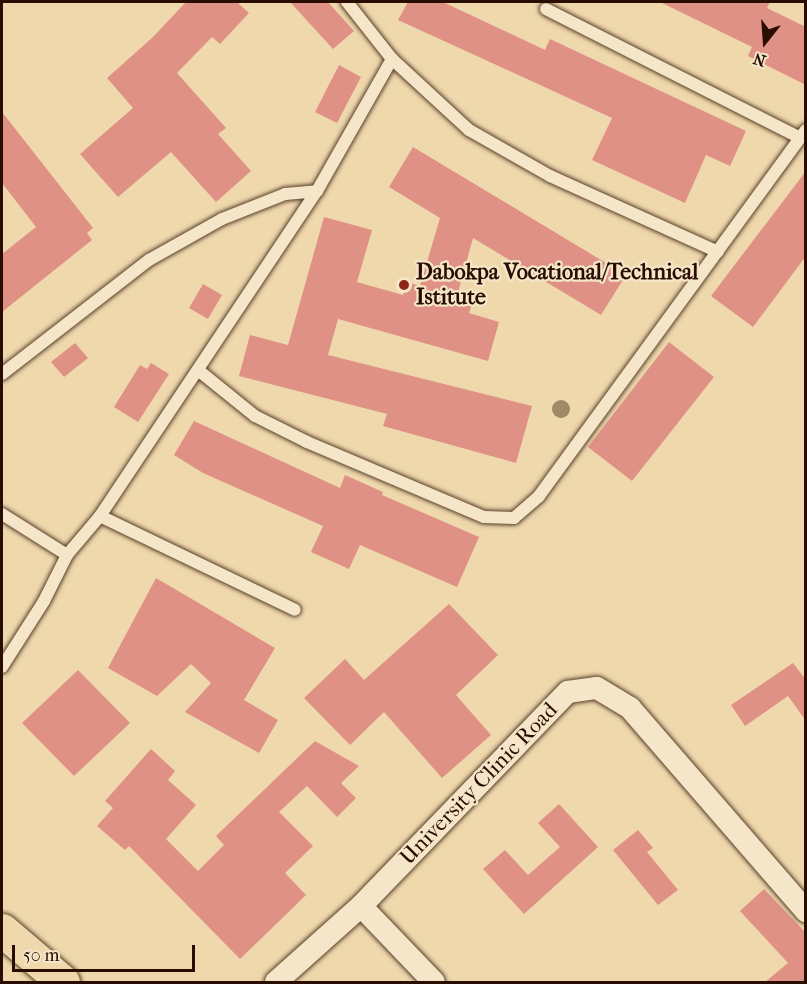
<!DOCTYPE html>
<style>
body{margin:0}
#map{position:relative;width:807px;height:984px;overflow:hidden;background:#efd8ac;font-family:"IM FELL French Canon",serif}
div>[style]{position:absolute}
.building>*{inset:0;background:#e09185}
.roads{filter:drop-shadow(0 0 2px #5a402c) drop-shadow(0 0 2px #5a402c)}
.lane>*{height:12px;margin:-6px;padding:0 6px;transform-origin:6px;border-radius:6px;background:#f5e6c9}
.street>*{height:22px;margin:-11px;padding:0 11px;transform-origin:11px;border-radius:11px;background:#f5e6c9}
.highway>*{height:33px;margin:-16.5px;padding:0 16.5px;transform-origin:16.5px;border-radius:16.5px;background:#efd8ac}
.trees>*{width:18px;height:18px;margin:-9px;border-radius:50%;background:#9f8a67}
.dots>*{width:16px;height:16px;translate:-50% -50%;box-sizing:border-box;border:3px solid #f5e6c9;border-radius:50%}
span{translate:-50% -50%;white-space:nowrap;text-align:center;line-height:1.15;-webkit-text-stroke:4.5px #f5e6c9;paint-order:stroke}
.poi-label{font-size:22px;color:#290d01;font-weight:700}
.left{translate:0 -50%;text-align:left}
.street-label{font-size:22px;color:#290d01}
.frame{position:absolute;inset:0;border:3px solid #290d01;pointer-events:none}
.north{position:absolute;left:735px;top:12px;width:60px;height:60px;-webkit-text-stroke:4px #f5e6c9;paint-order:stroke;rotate:197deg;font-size:16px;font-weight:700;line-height:24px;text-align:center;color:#290d01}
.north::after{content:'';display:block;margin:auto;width:21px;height:27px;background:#290d01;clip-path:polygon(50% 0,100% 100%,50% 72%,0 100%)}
.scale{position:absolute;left:12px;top:945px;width:183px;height:27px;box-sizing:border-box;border:3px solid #290d01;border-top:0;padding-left:8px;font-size:18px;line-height:21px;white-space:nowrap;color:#290d01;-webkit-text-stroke:4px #f5e6c9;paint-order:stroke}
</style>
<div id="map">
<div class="building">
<div style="clip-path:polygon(186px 2px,237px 2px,249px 13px,220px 44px,212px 37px,177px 73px,226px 128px,218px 134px,251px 171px,216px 202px,171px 152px,118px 197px,80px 154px,133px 108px,107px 78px,152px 38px)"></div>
<div style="clip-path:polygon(290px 2px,328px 2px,354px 31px,333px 49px)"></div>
<div style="clip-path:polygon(408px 2px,443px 2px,545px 50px,550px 39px,746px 131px,730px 166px,706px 155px,685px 203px,592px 160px,612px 118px,398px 20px)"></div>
<div style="clip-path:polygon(660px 2px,770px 2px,767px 8px,806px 27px,806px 85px,748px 56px,752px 47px)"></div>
<div style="clip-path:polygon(339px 65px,361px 77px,337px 123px,315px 112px)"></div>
<div style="clip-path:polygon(2px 112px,93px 228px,87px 233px,92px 240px,2px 312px,2px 254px,36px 227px,2px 183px)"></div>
<div style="clip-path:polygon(413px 147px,626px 275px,601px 315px,473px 238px,457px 296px,473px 301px,469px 313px,499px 322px,488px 361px,338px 319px,328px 355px,532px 406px,516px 463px,383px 426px,387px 414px,239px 376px,250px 335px,288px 345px,324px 217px,372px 230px,357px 282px,403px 295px,407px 282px,420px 286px,440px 218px,389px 187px)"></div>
<div style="clip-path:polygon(806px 171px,806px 256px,753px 327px,711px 296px)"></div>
<div style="clip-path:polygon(203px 284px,222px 295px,208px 319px,189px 308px)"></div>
<div style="clip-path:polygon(669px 342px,714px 377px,632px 481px,588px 447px)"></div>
<div style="clip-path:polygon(75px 343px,88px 358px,64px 377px,51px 362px)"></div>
<div style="clip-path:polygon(151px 363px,169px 374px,138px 422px,114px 407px,140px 365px,147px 369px)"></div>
<div style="clip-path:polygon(194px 421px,340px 488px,345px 475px,383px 492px,382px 495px,479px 537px,457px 587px,360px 545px,349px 569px,311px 552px,323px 526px,203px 473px,174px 455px)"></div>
<div style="clip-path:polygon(156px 578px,275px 648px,244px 700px,278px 720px,259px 753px,185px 712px,211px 683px,191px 664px,157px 696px,108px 668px)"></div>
<div style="clip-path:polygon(449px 604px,498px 655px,456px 695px,491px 735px,442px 778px,384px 712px,350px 745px,304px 698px,345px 659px,364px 680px)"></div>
<div style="clip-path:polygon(793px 663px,806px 680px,806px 721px,788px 696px,745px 726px,731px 705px)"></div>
<div style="clip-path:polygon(78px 670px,130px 723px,74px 776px,22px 723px)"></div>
<div style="clip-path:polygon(315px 741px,359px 766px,341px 783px,356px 798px,337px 817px,307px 786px,279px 812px,313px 846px,285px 873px,306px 895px,240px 959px,129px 846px,125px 850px,97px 826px,113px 808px,105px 801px,151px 749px,175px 771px,168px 780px,196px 805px,166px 839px,198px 871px,224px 845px,216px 836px)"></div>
<div style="clip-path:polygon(559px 804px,598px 847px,524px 914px,483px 869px,505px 850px,528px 875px,560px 847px,538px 823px)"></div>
<div style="clip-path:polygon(638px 830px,653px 848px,647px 852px,678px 890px,658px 905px,613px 850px)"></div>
<div style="clip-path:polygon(764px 889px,806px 933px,806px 982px,765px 982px,788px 963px,740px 911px)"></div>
</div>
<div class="roads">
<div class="lane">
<div style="left:347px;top:2px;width:73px;rotate:51.7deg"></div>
<div style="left:392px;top:59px;width:105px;rotate:42.7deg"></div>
<div style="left:469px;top:130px;width:93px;rotate:29.6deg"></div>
<div style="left:550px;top:176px;width:184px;rotate:24.3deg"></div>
<div style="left:546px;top:9px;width:285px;rotate:26.9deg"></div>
<div style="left:198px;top:370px;width:73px;rotate:38.9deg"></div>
<div style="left:255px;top:416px;width:58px;rotate:26.6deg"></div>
<div style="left:307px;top:442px;width:192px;rotate:23deg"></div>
<div style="left:484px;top:517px;width:30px;rotate:2deg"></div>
<div style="left:514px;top:518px;width:33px;rotate:-41deg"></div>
<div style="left:539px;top:496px;width:453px;rotate:-53.9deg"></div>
<div style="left:2px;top:374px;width:186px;rotate:-37.8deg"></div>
<div style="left:149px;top:260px;width:84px;rotate:-29.3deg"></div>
<div style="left:222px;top:219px;width:68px;rotate:-21.6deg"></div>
<div style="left:285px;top:194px;width:32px;rotate:-5deg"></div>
<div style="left:2px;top:514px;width:77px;rotate:32.2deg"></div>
<div style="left:100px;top:516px;width:216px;rotate:25.7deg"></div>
<div style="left:2px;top:667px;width:78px;rotate:-57.5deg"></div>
<div style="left:44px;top:601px;width:51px;rotate:-63.4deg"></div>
<div style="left:67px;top:555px;width:51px;rotate:-49.8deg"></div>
<div style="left:100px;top:516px;width:391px;rotate:-56.3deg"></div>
<div style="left:317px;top:191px;width:152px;rotate:-60.4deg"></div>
</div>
<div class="street">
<div style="left:361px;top:906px;width:105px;rotate:46.2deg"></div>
<div style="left:276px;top:982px;width:114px;rotate:-41.8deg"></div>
<div style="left:361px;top:906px;width:298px;rotate:-46deg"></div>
<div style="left:568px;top:692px;width:29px;rotate:-8deg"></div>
<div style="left:597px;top:688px;width:39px;rotate:31deg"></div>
<div style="left:630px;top:708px;width:269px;rotate:49.1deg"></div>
</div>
<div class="highway">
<div style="left:2px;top:930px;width:80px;rotate:40.4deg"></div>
</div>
</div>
<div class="trees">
<div style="left:561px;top:409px"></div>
</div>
<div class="dots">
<div style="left:404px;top:285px;background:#8f2418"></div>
</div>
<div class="poi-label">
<span class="left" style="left:416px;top:285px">Dabokpa Vocational/Technical<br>Istitute</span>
</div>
<div class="street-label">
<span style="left:479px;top:784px;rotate:-46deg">University Clinic Road</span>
</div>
<div class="frame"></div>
<div class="north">N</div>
<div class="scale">50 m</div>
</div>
